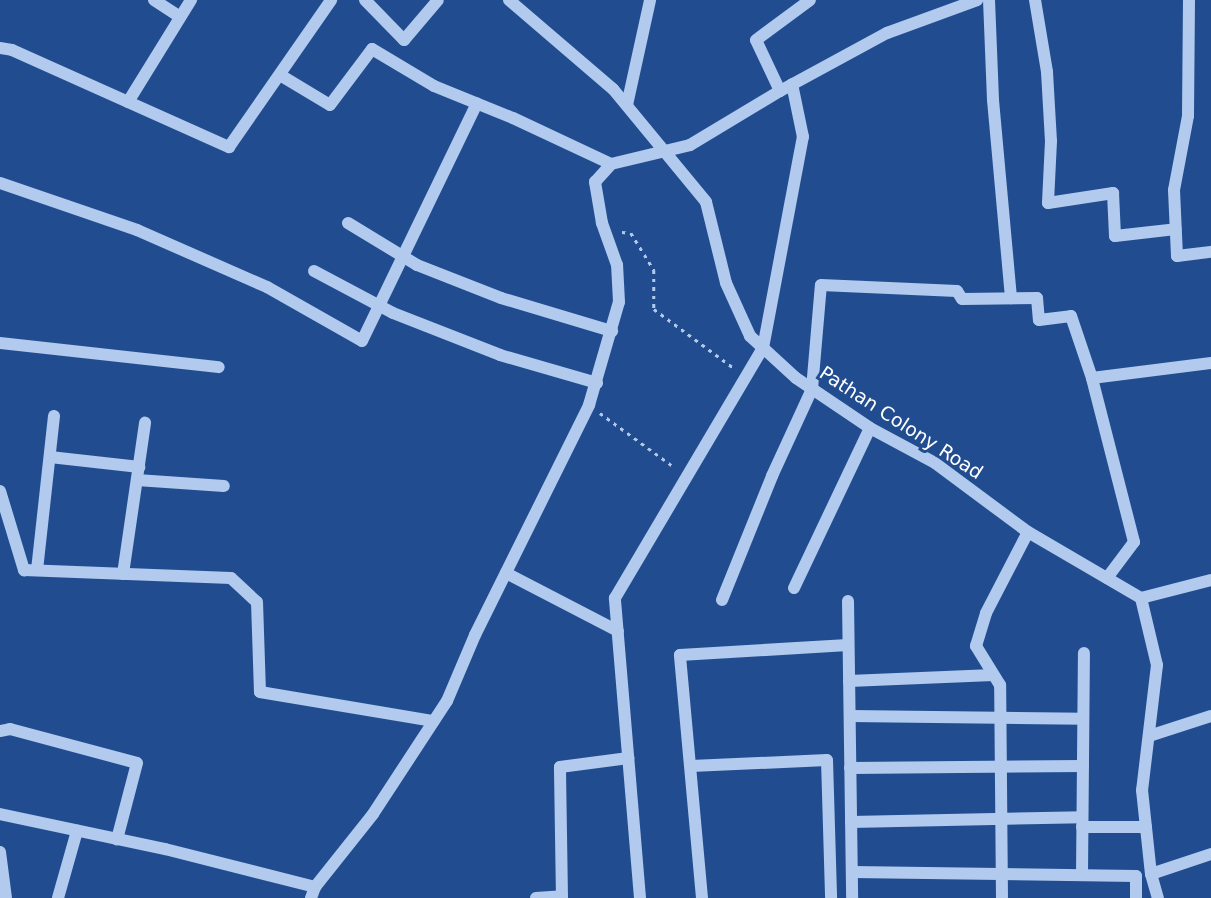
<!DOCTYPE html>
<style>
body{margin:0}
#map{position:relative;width:1211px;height:898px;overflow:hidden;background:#214d90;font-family:"DejaVu Sans",sans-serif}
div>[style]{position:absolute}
.path>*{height:2.5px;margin-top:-1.25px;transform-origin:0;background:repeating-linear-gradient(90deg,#b1caed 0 3.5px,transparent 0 8.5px)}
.minor>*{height:12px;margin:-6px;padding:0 6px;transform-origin:6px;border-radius:6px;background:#b1caed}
span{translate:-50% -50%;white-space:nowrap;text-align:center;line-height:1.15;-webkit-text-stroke:6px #214d90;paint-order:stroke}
.street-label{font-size:19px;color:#fff}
</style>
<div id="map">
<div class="path">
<div style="left:622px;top:232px;width:9px;rotate:6deg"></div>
<div style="left:631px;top:233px;width:44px;rotate:58.1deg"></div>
<div style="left:654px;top:270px;width:39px;rotate:90deg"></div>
<div style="left:654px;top:309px;width:101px;rotate:36.5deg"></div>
<div style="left:600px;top:413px;width:92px;rotate:36.1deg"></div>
</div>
<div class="minor">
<div style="left:154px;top:0;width:31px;rotate:33deg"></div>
<div style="left:365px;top:0;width:56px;rotate:45.7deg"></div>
<div style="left:404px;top:40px;width:52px;rotate:-49.6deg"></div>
<div style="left:509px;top:0;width:137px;rotate:40.6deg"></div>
<div style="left:613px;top:89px;width:146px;rotate:50.5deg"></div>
<div style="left:706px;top:202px;width:83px;rotate:76.1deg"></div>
<div style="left:726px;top:283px;width:58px;rotate:65.6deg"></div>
<div style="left:750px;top:336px;width:62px;rotate:42.4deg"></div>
<div style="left:796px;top:378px;width:89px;rotate:34deg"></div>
<div style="left:870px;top:428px;width:74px;rotate:28.3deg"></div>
<div style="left:935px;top:463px;width:116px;rotate:36.6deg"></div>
<div style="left:1028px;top:532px;width:131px;rotate:30.3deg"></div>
<div style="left:1141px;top:598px;width:69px;rotate:76.6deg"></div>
<div style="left:1157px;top:665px;width:126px;rotate:96.8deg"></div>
<div style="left:1142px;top:790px;width:84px;rotate:83.9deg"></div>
<div style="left:1151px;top:874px;width:25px;rotate:74deg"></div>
<div style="left:989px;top:0;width:100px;rotate:87.7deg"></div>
<div style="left:993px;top:100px;width:199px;rotate:84.8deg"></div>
<div style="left:1035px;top:0;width:73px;rotate:80.5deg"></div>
<div style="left:1047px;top:72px;width:69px;rotate:86.7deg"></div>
<div style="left:1051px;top:141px;width:62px;rotate:92.8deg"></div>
<div style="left:1048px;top:203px;width:66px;rotate:-8.7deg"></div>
<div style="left:1113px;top:193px;width:43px;rotate:87.3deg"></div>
<div style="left:1115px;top:236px;width:61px;rotate:-6.5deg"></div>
<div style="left:1189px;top:0;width:116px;rotate:90.5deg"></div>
<div style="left:1188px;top:116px;width:75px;rotate:100.7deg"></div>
<div style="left:1174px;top:190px;width:66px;rotate:87.4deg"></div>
<div style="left:1177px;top:256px;width:34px;rotate:-7deg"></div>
<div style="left:0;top:48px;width:12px;rotate:9deg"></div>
<div style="left:12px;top:50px;width:238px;rotate:24.1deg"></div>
<div style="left:229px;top:147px;width:179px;rotate:-55.2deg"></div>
<div style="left:280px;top:75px;width:58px;rotate:31deg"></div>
<div style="left:330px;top:105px;width:70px;rotate:-53.1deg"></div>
<div style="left:372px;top:49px;width:72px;rotate:30.8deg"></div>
<div style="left:434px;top:86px;width:85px;rotate:22.1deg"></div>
<div style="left:513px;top:118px;width:108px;rotate:25.1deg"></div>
<div style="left:780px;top:91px;width:56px;rotate:-115.2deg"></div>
<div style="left:756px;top:40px;width:67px;rotate:-36.5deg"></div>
<div style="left:128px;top:102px;width:120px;rotate:-58.3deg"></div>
<div style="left:627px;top:105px;width:107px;rotate:-77.6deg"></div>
<div style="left:0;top:183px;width:145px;rotate:18.9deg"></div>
<div style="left:137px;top:230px;width:142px;rotate:23.7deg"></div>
<div style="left:267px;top:287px;width:109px;rotate:29.6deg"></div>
<div style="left:362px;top:341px;width:264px;rotate:-64.2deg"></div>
<div style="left:348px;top:223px;width:81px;rotate:31.3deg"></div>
<div style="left:417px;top:265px;width:90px;rotate:21.4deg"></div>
<div style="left:501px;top:298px;width:116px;rotate:16.6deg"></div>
<div style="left:314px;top:271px;width:89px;rotate:28deg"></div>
<div style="left:393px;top:313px;width:115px;rotate:21.4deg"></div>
<div style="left:500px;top:355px;width:101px;rotate:16.1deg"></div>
<div style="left:0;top:343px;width:220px;rotate:6.3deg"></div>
<div style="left:50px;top:457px;width:90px;rotate:6.4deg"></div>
<div style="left:137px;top:480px;width:87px;rotate:3.9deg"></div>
<div style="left:0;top:491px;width:83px;rotate:73.1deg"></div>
<div style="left:24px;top:570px;width:207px;rotate:2.2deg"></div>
<div style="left:231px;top:578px;width:35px;rotate:43deg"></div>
<div style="left:257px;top:602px;width:90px;rotate:88.1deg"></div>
<div style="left:260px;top:692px;width:176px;rotate:9.5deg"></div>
<div style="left:37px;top:570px;width:155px;rotate:-83.7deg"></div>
<div style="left:506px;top:573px;width:126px;rotate:27.4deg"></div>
<div style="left:123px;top:574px;width:153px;rotate:-81.7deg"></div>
<div style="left:1107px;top:578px;width:45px;rotate:-53.1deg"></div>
<div style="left:1134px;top:542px;width:169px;rotate:-104.4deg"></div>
<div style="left:1092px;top:378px;width:120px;rotate:-7.2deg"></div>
<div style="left:794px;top:588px;width:177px;rotate:-64.6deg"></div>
<div style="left:1141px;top:598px;width:72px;rotate:-14.4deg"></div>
<div style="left:722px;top:600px;width:134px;rotate:-68deg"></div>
<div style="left:772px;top:476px;width:96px;rotate:-65.3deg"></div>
<div style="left:812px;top:389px;width:104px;rotate:-85.1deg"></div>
<div style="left:821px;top:285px;width:136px;rotate:2.5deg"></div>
<div style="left:957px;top:291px;width:9px;rotate:58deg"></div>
<div style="left:962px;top:299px;width:75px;rotate:-0.8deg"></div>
<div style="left:1037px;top:298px;width:22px;rotate:85deg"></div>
<div style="left:1039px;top:320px;width:32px;rotate:-7deg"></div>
<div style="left:1071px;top:316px;width:65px;rotate:71.3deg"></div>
<div style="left:848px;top:601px;width:297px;rotate:89.2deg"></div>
<div style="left:849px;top:681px;width:144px;rotate:-2.4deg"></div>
<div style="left:850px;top:716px;width:233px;rotate:0.7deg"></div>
<div style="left:0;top:731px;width:10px;rotate:-11deg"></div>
<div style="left:10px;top:729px;width:131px;rotate:15deg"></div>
<div style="left:137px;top:763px;width:79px;rotate:104.7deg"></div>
<div style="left:1149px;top:736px;width:65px;rotate:-17.9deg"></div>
<div style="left:691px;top:766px;width:136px;rotate:-2.5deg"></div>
<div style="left:827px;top:760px;width:138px;rotate:88.3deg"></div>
<div style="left:850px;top:768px;width:233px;rotate:-0.5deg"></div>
<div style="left:0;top:814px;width:169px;rotate:12deg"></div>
<div style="left:165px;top:849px;width:155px;rotate:14.2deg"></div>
<div style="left:851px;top:822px;width:231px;rotate:-1.2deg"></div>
<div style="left:1082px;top:827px;width:64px"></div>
<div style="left:0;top:852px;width:46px;rotate:82.6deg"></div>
<div style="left:852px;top:872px;width:284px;rotate:0.8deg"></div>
<div style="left:1136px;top:876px;width:22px;rotate:90deg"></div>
<div style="left:1151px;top:874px;width:63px;rotate:-18.4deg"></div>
<div style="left:1082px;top:875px;width:222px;rotate:-89.5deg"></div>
<div style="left:58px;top:898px;width:70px;rotate:-74.2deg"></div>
<div style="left:311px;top:898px;width:12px;rotate:-70deg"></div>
<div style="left:315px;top:887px;width:93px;rotate:-51.5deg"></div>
<div style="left:373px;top:814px;width:135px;rotate:-56.8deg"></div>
<div style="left:447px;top:701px;width:72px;rotate:-67deg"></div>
<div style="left:475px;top:635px;width:257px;rotate:-63.6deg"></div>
<div style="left:589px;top:405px;width:107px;rotate:-73.8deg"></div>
<div style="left:619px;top:302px;width:37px;rotate:-93deg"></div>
<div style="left:617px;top:265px;width:45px;rotate:-109.7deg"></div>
<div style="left:602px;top:223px;width:42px;rotate:-99.7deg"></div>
<div style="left:595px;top:182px;width:24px;rotate:-48deg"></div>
<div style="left:611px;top:164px;width:81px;rotate:-13.5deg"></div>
<div style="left:690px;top:145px;width:105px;rotate:-31deg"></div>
<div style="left:780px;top:91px;width:122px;rotate:-28.5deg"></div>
<div style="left:887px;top:33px;width:96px;rotate:-20.1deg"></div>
<div style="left:536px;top:898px;width:26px;rotate:-4deg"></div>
<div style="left:562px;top:898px;width:131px;rotate:-90.9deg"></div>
<div style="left:560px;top:767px;width:69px;rotate:-7.5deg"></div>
<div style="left:640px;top:898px;width:301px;rotate:-94.8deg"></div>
<div style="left:615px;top:598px;width:291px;rotate:-59.4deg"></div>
<div style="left:763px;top:348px;width:215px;rotate:-79.3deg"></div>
<div style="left:803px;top:137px;width:54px;rotate:-101.7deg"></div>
<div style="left:702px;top:898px;width:244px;rotate:-95.2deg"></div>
<div style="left:680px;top:655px;width:168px;rotate:-3.4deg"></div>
<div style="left:1002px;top:898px;width:213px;rotate:-90.5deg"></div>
<div style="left:1000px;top:685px;width:46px;rotate:-121.6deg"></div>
<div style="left:976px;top:646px;width:34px;rotate:-73deg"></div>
<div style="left:986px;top:613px;width:91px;rotate:-62.6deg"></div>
</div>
<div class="street-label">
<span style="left:901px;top:423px;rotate:33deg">Pathan Colony Road</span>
</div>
</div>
